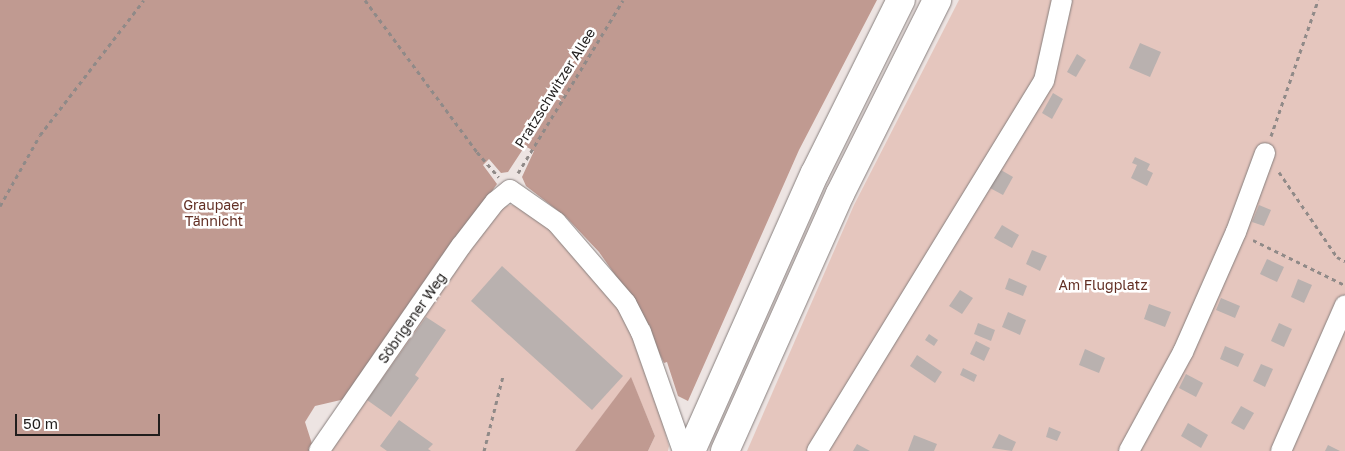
<!DOCTYPE html>
<meta charset="utf-8">
<style>
body{margin:0}
#map{position:relative;width:1345px;height:451px;overflow:hidden;background:#ede4e2;font-family:"Golos Text",sans-serif}
div>[style]{position:absolute}
.green>*{inset:0;background:#e5c6be}
.forest>*{inset:0;background:#c09a91}
.building>*{inset:0;background:#b9b1af}
.path>*{height:3px;margin-top:-1.5px;transform-origin:0;background:repeating-linear-gradient(90deg,#908a88 0 4px,transparent 0 8px)}
.roads{filter:drop-shadow(0 0 1px #877f7d) drop-shadow(0 0 1px #877f7d)}
.minor>*{height:20px;margin:-10px;padding:0 10px;transform-origin:10px;border-radius:10px;background:#fff}
.highway>*{height:28px;margin:-14px;padding:0 14px;transform-origin:14px;border-radius:14px;background:#fff}
span{translate:-50% -50%;white-space:nowrap;text-align:center;line-height:1.15;-webkit-text-stroke:5px #fff;paint-order:stroke}
.street-label{font-size:14px;color:#211e1d}
.park-label{font-size:14px;color:#632f24}
.scale{position:absolute;left:15px;top:414px;width:145px;height:22px;box-sizing:border-box;border:2px solid #211e1d;border-top:0;padding-left:6px;font-size:15px;line-height:18px;white-space:nowrap;color:#211e1d;-webkit-text-stroke:4px #fff;paint-order:stroke}
</style>
<div id="map">
<div class="green">
<div style="clip-path:polygon(959px 0,1345px 0,1345px 451px,747px 451px,854px 205px)"></div>
<div style="clip-path:polygon(513px 205px,529px 209px,555px 229px,618px 305px,649px 375px,669px 446px,668px 451px,648px 451px,655px 436px,631px 378px,575px 451px,325px 451px,500px 206px)"></div>
</div>
<div class="forest">
<div style="clip-path:polygon(0 0,877px 0,799px 150px,688px 401px,678px 396px,667px 362px,664px 363px,632px 299px,599px 252px,566px 217px,526px 186px,522px 177px,534px 151px,525px 146px,508px 172px,501px 173px,489px 159px,483px 165px,497px 184px,345px 399px,315px 406px,305px 422px,313px 447px,311px 451px,0 451px)"></div>
<div style="clip-path:polygon(631px 377px,655px 436px,648px 451px,575px 451px)"></div>
</div>
<div class="building">
<div style="clip-path:polygon(1140px 43px,1161px 52px,1150px 77px,1129px 68px)"></div>
<div style="clip-path:polygon(1077px 54px,1086px 60px,1076px 77px,1067px 72px)"></div>
<div style="clip-path:polygon(1053px 93px,1063px 99px,1052px 119px,1042px 113px)"></div>
<div style="clip-path:polygon(1135px 157px,1150px 164px,1147px 170px,1153px 173px,1147px 186px,1131px 178px,1137px 165px,1132px 163px)"></div>
<div style="clip-path:polygon(1001px 170px,1013px 177px,1003px 195px,990px 188px)"></div>
<div style="clip-path:polygon(1259px 205px,1271px 210px,1264px 226px,1252px 222px)"></div>
<div style="clip-path:polygon(1002px 225px,1019px 235px,1012px 248px,994px 238px)"></div>
<div style="clip-path:polygon(1032px 250px,1047px 256px,1040px 271px,1026px 264px)"></div>
<div style="clip-path:polygon(1267px 259px,1284px 267px,1277px 282px,1260px 274px)"></div>
<div style="clip-path:polygon(502px 266px,623px 376px,592px 410px,471px 301px)"></div>
<div style="clip-path:polygon(1009px 278px,1027px 286px,1023px 296px,1005px 289px)"></div>
<div style="clip-path:polygon(1298px 279px,1312px 285px,1304px 303px,1291px 297px)"></div>
<div style="clip-path:polygon(960px 290px,973px 298px,962px 314px,949px 306px)"></div>
<div style="clip-path:polygon(1221px 298px,1240px 306px,1235px 318px,1216px 310px)"></div>
<div style="clip-path:polygon(1149px 304px,1171px 312px,1165px 327px,1144px 319px)"></div>
<div style="clip-path:polygon(1008px 312px,1026px 320px,1020px 335px,1002px 327px)"></div>
<div style="clip-path:polygon(426px 317px,446px 330px,415px 375px,419px 378px,391px 417px,367px 400px)"></div>
<div style="clip-path:polygon(978px 323px,995px 330px,991px 341px,974px 334px)"></div>
<div style="clip-path:polygon(1279px 323px,1292px 329px,1284px 347px,1271px 341px)"></div>
<div style="clip-path:polygon(929px 334px,938px 340px,934px 346px,925px 340px)"></div>
<div style="clip-path:polygon(976px 341px,990px 348px,984px 361px,970px 354px)"></div>
<div style="clip-path:polygon(1225px 346px,1244px 354px,1238px 367px,1220px 359px)"></div>
<div style="clip-path:polygon(1085px 349px,1105px 358px,1099px 373px,1079px 365px)"></div>
<div style="clip-path:polygon(917px 355px,942px 372px,935px 383px,910px 366px)"></div>
<div style="clip-path:polygon(1261px 364px,1273px 369px,1265px 387px,1253px 381px)"></div>
<div style="clip-path:polygon(963px 368px,977px 375px,974px 382px,960px 375px)"></div>
<div style="clip-path:polygon(1186px 374px,1203px 383px,1196px 397px,1179px 388px)"></div>
<div style="clip-path:polygon(1241px 406px,1254px 413px,1244px 430px,1231px 423px)"></div>
<div style="clip-path:polygon(399px 420px,433px 444px,428px 449px,431px 451px,387px 451px,380px 446px)"></div>
<div style="clip-path:polygon(1188px 423px,1208px 435px,1201px 448px,1181px 436px)"></div>
<div style="clip-path:polygon(1049px 427px,1061px 432px,1057px 441px,1046px 437px)"></div>
<div style="clip-path:polygon(999px 434px,1016px 442px,1012px 451px,992px 448px)"></div>
<div style="clip-path:polygon(914px 435px,937px 444px,934px 451px,908px 451px)"></div>
<div style="clip-path:polygon(857px 444px,870px 451px,853px 451px)"></div>
<div style="clip-path:polygon(1328px 445px,1340px 451px,1325px 451px)"></div>
</div>
<div class="path">
<div style="left:365px;top:0;width:189px;rotate:53.6deg"></div>
<div style="left:477px;top:152px;width:33px;rotate:49deg"></div>
<div style="left:1271px;top:136px;width:144px;rotate:-70.9deg"></div>
<div style="left:1279px;top:172px;width:103px;rotate:55.7deg"></div>
<div style="left:1337px;top:257px;width:9px;rotate:27deg"></div>
<div style="left:518px;top:173px;width:202px;rotate:-58.7deg"></div>
<div style="left:0;top:206px;width:81px;rotate:-60.6deg"></div>
<div style="left:40px;top:135px;width:170px;rotate:-52.4deg"></div>
<div style="left:1253px;top:240px;width:102px;rotate:26.1deg"></div>
<div style="left:484px;top:451px;width:77px;rotate:-75.8deg"></div>
</div>
<div class="roads">
<div class="minor">
<div style="left:319px;top:451px;width:249px;rotate:-55.3deg"></div>
<div style="left:461px;top:246px;width:56px;rotate:-52.3deg"></div>
<div style="left:495px;top:202px;width:19px;rotate:-39deg"></div>
<div style="left:510px;top:190px;width:56px;rotate:34.8deg"></div>
<div style="left:556px;top:222px;width:107px;rotate:49.2deg"></div>
<div style="left:626px;top:303px;width:33px;rotate:63deg"></div>
<div style="left:641px;top:332px;width:126px;rotate:70.6deg"></div>
<div style="left:817px;top:451px;width:434px;rotate:-58.5deg"></div>
<div style="left:1044px;top:81px;width:83px;rotate:-77.5deg"></div>
<div style="left:1129px;top:451px;width:113px;rotate:-61.4deg"></div>
<div style="left:1183px;top:352px;width:131px;rotate:-66.2deg"></div>
<div style="left:1236px;top:232px;width:84px;rotate:-69.8deg"></div>
<div style="left:1281px;top:451px;width:159px;rotate:-66.3deg"></div>
</div>
<div class="highway">
<div style="left:691px;top:451px;width:304px;rotate:-66deg"></div>
<div style="left:815px;top:173px;width:193px;rotate:-63.6deg"></div>
<div style="left:725px;top:451px;width:282px;rotate:-65.9deg"></div>
<div style="left:840px;top:194px;width:217px;rotate:-63.4deg"></div>
</div>
</div>
<div class="street-label">
<span style="left:555px;top:88px;rotate:-58deg">Pratzschwitzer Allee</span>
<span style="left:412px;top:318px;rotate:-55deg">Söbrigener Weg</span>
</div>
<div class="park-label">
<span style="left:214px;top:213px">Graupaer<br>Tännicht</span>
<span style="left:1103px;top:285px">Am Flugplatz</span>
</div>
<div class="scale">50 m</div>
</div>
